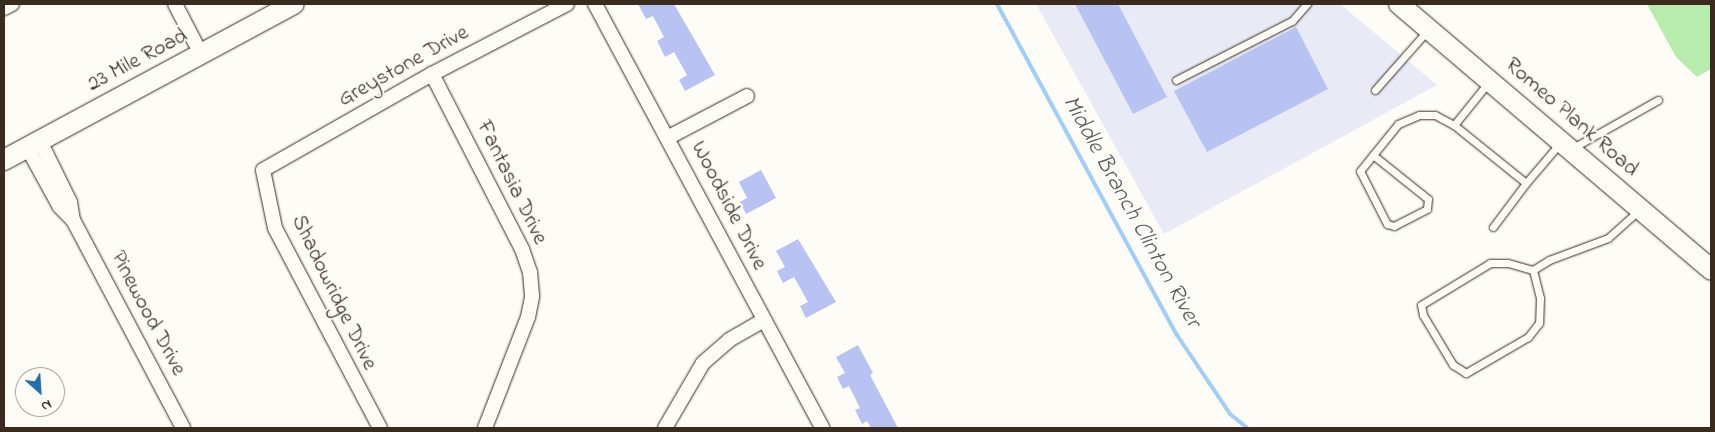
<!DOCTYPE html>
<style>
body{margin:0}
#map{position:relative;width:1715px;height:432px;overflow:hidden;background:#fdfcf7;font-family:"Indie Flower",sans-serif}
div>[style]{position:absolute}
.built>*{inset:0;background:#e8ebf6}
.green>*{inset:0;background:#b7ecad}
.stream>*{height:4px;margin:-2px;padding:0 2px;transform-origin:2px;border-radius:2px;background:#a0cefb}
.building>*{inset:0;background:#b8c3f4}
.roads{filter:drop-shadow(0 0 1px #3b2a1e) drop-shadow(0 0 1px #3b2a1e)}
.lane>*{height:7px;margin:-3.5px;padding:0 3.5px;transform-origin:3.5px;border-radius:3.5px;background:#fdfcf7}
.street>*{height:14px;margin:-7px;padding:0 7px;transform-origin:7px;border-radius:7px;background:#fdfcf7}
.secondary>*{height:20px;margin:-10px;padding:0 10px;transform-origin:10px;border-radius:10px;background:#fdfcf7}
span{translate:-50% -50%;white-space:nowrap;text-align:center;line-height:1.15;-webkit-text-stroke:4px #fdfcf7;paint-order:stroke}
.street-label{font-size:22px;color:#3b2a1e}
.water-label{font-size:24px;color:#595b60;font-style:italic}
.frame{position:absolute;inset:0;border:5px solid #3b2a1e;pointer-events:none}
.north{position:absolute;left:15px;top:367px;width:50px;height:50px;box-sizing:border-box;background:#fdfcf7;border:1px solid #afa8a0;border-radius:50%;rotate:154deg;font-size:14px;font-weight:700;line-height:20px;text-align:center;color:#3b2a1e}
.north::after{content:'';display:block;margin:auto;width:18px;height:22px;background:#1f6fb2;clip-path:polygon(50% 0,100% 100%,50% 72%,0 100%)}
</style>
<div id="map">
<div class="built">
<div style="clip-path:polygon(1036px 4px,1340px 4px,1437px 85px,1164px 234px)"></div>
</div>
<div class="green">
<div style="clip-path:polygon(1647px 4px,1711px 4px,1711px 69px,1697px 77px,1676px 57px)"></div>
</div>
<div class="stream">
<div style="left:997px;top:4px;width:377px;rotate:61.5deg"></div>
<div style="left:1177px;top:335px;width:95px;rotate:56.1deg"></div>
<div style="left:1230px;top:414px;width:22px;rotate:39deg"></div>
</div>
<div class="building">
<div style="clip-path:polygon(638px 4px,674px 4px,715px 75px,685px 91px,679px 80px,687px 75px,674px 52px,665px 57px,657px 41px,664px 37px,653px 16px,646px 19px)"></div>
<div style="clip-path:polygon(1075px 4px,1118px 4px,1167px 97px,1133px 114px)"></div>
<div style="clip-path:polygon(1296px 27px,1328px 89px,1207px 152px,1174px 91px)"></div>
<div style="clip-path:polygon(761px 170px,776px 198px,746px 214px,740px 202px,747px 198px,739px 182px)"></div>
<div style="clip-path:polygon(798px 239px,836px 302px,806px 318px,800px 306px,808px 302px,794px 277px,783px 283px,777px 271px,785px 267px,776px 251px)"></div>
<div style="clip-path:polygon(858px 345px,873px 373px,870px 375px,898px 428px,871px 428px,867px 421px,862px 424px,855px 410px,860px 408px,849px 386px,843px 389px,837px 377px,845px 373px,836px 357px)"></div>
</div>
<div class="roads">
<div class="lane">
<div style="left:1176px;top:80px;width:130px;rotate:-27deg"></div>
<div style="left:1292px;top:21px;width:23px;rotate:-49deg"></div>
<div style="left:1375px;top:90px;width:79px;rotate:-48.6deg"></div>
<div style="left:1454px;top:125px;width:92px;rotate:38.9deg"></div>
<div style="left:1526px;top:183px;width:55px;rotate:126.9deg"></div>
<div style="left:1571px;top:149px;width:100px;rotate:-29.4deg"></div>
<div style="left:1373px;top:155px;width:70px;rotate:38.7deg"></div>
<div style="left:1428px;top:199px;width:10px;rotate:96deg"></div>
<div style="left:1427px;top:209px;width:37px;rotate:153deg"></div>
<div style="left:1394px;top:226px;width:7px;rotate:-164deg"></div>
<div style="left:1387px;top:224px;width:59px;rotate:-117deg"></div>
<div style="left:1360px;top:171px;width:60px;rotate:-51deg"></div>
<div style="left:1398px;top:124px;width:23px;rotate:-23deg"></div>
<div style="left:1419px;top:115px;width:16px"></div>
<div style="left:1435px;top:115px;width:21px;rotate:28deg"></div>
<div style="left:1454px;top:125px;width:54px;rotate:-51deg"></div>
<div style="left:1526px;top:183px;width:52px;rotate:-49.6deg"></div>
<div style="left:1533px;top:270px;width:29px;rotate:76deg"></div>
<div style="left:1540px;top:298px;width:25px;rotate:92deg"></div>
<div style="left:1539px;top:323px;width:18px;rotate:128deg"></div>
<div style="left:1528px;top:337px;width:72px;rotate:149.9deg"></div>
<div style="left:1466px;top:373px;width:15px;rotate:-148deg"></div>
<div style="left:1453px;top:365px;width:58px;rotate:-121deg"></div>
<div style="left:1423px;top:315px;width:10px;rotate:-101deg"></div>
<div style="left:1421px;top:305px;width:81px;rotate:-31.3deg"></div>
<div style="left:1490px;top:263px;width:18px"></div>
<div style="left:1508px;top:263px;width:26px;rotate:16deg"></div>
<div style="left:1533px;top:270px;width:19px;rotate:-32deg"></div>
<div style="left:1549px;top:260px;width:63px;rotate:-20.4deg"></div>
<div style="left:1608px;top:238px;width:40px;rotate:-42deg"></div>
</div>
<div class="street">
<div style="left:175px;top:4px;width:56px;rotate:62.5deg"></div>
<div style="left:595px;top:4px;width:481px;rotate:61.8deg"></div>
<div style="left:4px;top:8px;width:9px;rotate:-27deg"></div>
<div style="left:432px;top:74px;width:197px;rotate:62.8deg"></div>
<div style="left:522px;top:249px;width:24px;rotate:71deg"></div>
<div style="left:530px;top:272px;width:25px;rotate:85deg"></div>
<div style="left:532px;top:297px;width:20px;rotate:101deg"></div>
<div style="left:528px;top:317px;width:119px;rotate:111.2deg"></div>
<div style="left:669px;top:137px;width:88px;rotate:-27.7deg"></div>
<div style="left:40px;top:141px;width:68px;rotate:63.8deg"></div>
<div style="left:70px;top:202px;width:18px;rotate:81deg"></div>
<div style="left:27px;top:147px;width:68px;rotate:61.2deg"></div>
<div style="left:60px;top:207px;width:18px;rotate:45deg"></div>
<div style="left:73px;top:220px;width:235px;rotate:62.1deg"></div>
<div style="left:380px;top:428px;width:226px;rotate:-117.7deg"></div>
<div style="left:275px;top:228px;width:59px;rotate:-101.7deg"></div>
<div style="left:263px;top:170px;width:194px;rotate:-29.6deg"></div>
<div style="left:432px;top:74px;width:152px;rotate:-27.4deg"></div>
<div style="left:665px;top:428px;width:75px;rotate:-59.7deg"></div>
<div style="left:703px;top:363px;width:35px;rotate:-41deg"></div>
<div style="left:729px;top:340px;width:40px;rotate:-29.7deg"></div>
</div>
<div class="secondary">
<div style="left:1399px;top:4px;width:410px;rotate:40.4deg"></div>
<div style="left:4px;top:160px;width:329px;rotate:-28.3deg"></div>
</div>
</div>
<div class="street-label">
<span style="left:138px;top:61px;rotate:-28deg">23 Mile Road</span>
<span style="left:404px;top:67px;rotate:-29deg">Greystone Drive</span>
<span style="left:1571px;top:118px;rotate:41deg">Romeo Plank Road</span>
<span style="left:511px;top:183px;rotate:64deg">Fantasia Drive</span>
<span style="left:728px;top:206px;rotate:63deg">Woodside Drive</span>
<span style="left:333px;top:293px;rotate:64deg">Shadowridge Drive</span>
<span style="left:147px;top:314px;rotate:62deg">Pinewood Drive</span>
</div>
<div class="water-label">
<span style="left:1131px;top:212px;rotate:61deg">Middle Branch Clinton River</span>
</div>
<div class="frame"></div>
<div class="north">N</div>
</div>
